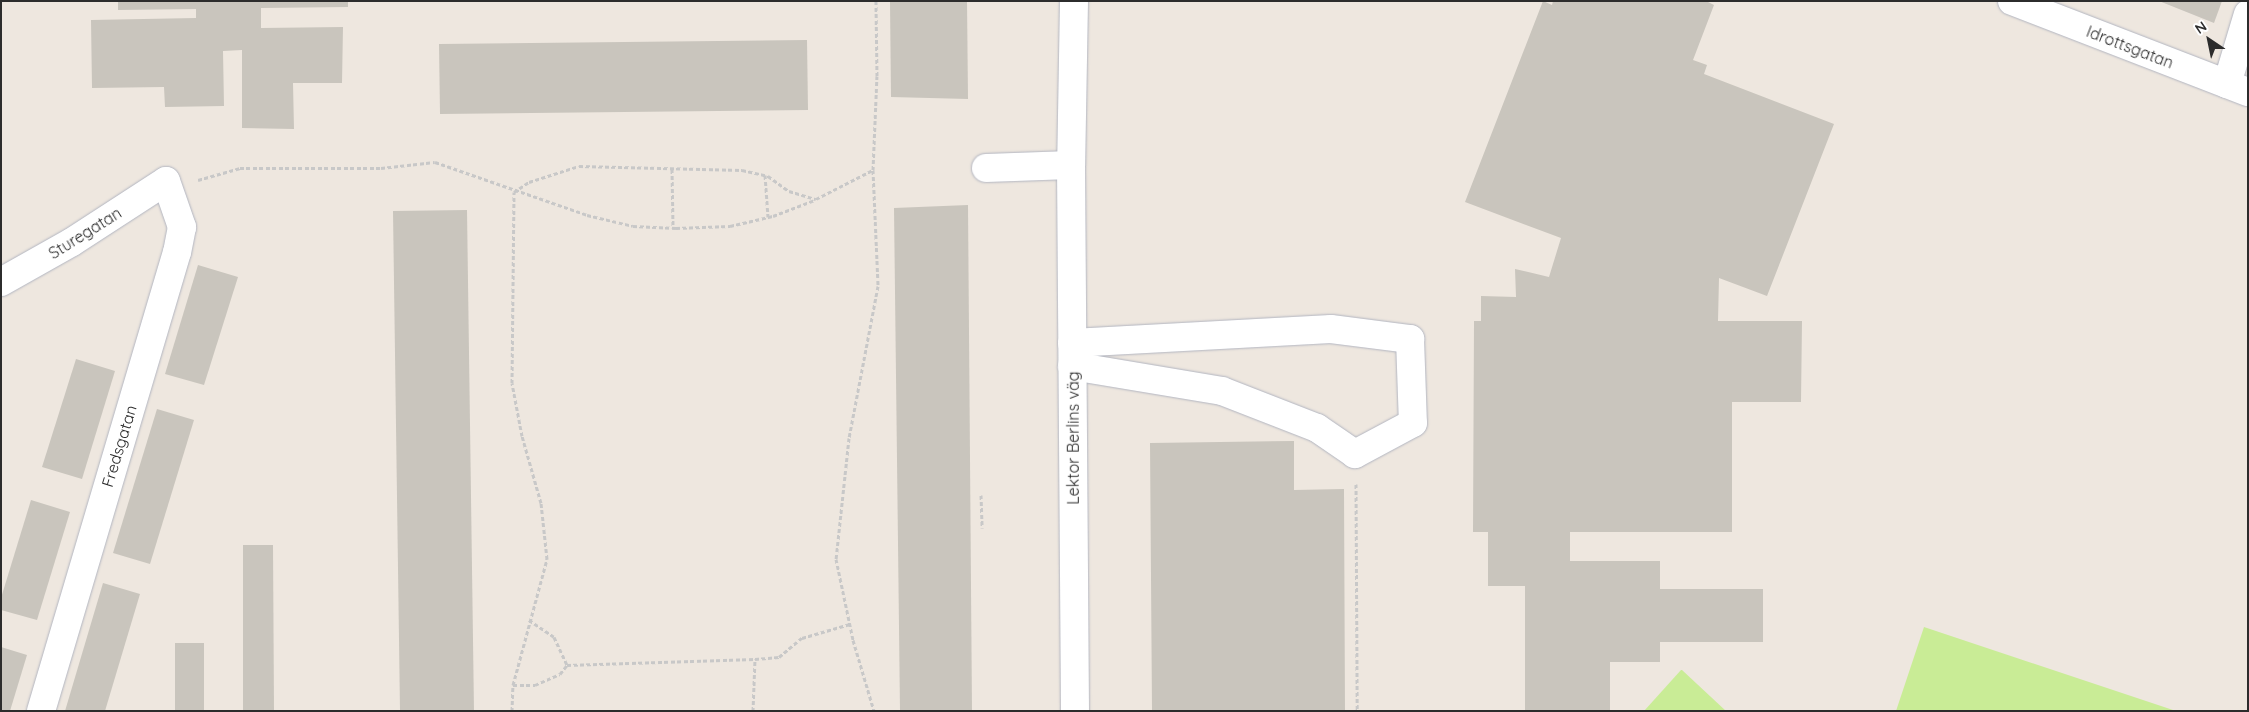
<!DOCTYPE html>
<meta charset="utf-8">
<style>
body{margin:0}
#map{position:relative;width:2249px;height:712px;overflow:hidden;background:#eee7df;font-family:Quicksand,sans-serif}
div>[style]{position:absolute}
.pitch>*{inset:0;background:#c9ec96}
.building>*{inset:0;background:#c9c5bd}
.path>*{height:3px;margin-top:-1.5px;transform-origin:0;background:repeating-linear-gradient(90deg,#c8c8c8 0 4px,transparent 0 6.5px)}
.roads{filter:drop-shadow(0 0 1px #b2b5c0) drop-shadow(0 0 1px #b2b5c0)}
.minor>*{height:28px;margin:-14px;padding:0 14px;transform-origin:14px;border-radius:14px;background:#fff}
span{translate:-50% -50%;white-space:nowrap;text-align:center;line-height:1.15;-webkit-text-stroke:4.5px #fff;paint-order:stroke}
.street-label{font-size:16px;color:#2c2c2c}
.frame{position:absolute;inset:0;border:2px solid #2c2c2c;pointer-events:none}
.north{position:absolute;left:2184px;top:15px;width:50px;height:50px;-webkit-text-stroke:4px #fff;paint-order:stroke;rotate:326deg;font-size:14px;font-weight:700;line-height:20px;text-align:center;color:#2c2c2c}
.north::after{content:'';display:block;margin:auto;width:18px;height:22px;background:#2c2c2c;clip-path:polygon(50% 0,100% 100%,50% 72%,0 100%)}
</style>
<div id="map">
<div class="pitch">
<div style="clip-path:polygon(1924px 627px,2176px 711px,1896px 711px)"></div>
<div style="clip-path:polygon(1681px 670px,1682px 670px,1726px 711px,1644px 711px)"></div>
</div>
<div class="building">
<div style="clip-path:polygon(118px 1px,348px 1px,348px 7px,261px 8px,261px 28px,343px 27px,342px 83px,293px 83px,294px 129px,242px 128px,242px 50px,223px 51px,224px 106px,165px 107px,164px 87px,92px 88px,91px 20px,196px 18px,196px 9px,118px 10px)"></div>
<div style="clip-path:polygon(890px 1px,967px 1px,968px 99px,891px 97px)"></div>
<div style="clip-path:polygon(1543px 1px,1552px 5px,1553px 1px,1706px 1px,1714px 5px,1693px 60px,1707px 65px,1704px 74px,1834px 124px,1767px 296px,1719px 278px,1718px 321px,1802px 321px,1801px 402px,1732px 402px,1732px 532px,1570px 532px,1570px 561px,1660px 561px,1660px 589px,1763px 589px,1763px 642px,1660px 642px,1660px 662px,1610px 662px,1610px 711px,1525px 711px,1525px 586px,1488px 586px,1488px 532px,1473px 532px,1474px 321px,1481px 321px,1481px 296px,1516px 297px,1515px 269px,1549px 277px,1561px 238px,1465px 202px)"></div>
<div style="clip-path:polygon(2159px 1px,2222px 1px,2214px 23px)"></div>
<div style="clip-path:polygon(807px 40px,808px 110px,440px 114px,439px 44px)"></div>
<div style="clip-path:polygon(968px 205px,972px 711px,900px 711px,894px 208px)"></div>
<div style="clip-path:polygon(467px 210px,474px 711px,400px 711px,393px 211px)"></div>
<div style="clip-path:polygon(198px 265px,238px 277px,204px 385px,165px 374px)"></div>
<div style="clip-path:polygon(76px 359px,115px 371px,82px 479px,42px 467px)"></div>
<div style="clip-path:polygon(157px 409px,194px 420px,150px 564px,113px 553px)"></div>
<div style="clip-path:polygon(1294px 441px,1294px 490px,1344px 489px,1345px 711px,1152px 711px,1150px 443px)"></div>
<div style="clip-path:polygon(31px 500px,70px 512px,37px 620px,1px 610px,1px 598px)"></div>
<div style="clip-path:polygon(243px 545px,273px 545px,274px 711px,243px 711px)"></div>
<div style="clip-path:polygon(103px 583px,140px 594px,105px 711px,65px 711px)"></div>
<div style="clip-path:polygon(175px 643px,204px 643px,204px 711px,175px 711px)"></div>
<div style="clip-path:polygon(1px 647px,27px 655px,10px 711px,1px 711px)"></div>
</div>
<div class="path">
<div style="left:672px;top:169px;width:59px;rotate:89deg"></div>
<div style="left:873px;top:170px;width:94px;rotate:-87.6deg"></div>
<div style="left:877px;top:76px;width:75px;rotate:-90.8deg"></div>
<div style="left:765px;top:175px;width:42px;rotate:85.9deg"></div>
<div style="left:198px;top:180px;width:44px;rotate:-15.9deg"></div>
<div style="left:240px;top:168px;width:141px"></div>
<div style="left:381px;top:168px;width:54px;rotate:-6.3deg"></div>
<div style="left:435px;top:162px;width:161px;rotate:19.2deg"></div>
<div style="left:587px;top:215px;width:47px;rotate:13.4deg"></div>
<div style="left:633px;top:226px;width:43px;rotate:2.7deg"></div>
<div style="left:676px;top:228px;width:54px;rotate:-2.1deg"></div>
<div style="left:730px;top:226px;width:44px;rotate:-13.1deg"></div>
<div style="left:773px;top:216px;width:45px;rotate:-20.9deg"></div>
<div style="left:1356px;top:484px;width:227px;rotate:89.7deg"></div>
<div style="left:981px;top:495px;width:33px;rotate:88deg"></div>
<div style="left:529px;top:620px;width:30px;rotate:34deg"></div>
<div style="left:554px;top:637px;width:31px;rotate:65deg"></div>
<div style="left:513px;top:685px;width:22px"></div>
<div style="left:535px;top:685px;width:27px;rotate:-24deg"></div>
<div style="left:560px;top:674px;width:11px;rotate:-52deg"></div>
<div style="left:567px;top:665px;width:188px;rotate:-1.8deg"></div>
<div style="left:512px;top:711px;width:26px;rotate:-88deg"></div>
<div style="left:513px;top:685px;width:131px;rotate:-74.9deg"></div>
<div style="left:547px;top:559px;width:56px;rotate:-96.1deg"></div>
<div style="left:541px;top:503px;width:70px;rotate:-105.8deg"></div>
<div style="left:522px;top:436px;width:54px;rotate:-100.7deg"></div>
<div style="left:512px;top:383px;width:191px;rotate:-89.4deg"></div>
<div style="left:514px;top:192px;width:18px;rotate:-34deg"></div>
<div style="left:529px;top:182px;width:52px;rotate:-17.7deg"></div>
<div style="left:579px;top:166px;width:163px;rotate:1.4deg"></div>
<div style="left:742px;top:170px;width:27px;rotate:13deg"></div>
<div style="left:768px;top:176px;width:26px;rotate:36deg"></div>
<div style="left:789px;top:191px;width:28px;rotate:17deg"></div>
<div style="left:816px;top:199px;width:64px;rotate:-27deg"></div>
<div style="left:873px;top:170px;width:116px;rotate:87.5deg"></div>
<div style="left:878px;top:286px;width:155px;rotate:100.8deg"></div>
<div style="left:849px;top:438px;width:122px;rotate:96.1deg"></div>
<div style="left:836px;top:559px;width:83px;rotate:78.1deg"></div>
<div style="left:853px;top:640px;width:74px;rotate:73.5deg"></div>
<div style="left:753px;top:711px;width:52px;rotate:-87.8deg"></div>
<div style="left:755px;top:659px;width:24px;rotate:-5deg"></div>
<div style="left:779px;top:657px;width:30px;rotate:-40deg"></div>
<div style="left:802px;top:638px;width:50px;rotate:-16.3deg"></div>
</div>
<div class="roads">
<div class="minor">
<div style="left:1074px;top:1px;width:164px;rotate:91deg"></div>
<div style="left:1071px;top:165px;width:546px;rotate:89.58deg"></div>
<div style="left:2012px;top:1px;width:253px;rotate:21.1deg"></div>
<div style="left:2227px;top:84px;width:73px;rotate:-73.3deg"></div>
<div style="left:986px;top:168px;width:85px;rotate:-2deg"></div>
<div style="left:1px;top:282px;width:81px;rotate:-29.4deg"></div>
<div style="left:72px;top:242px;width:112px;rotate:-33deg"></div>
<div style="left:166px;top:181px;width:49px;rotate:70.8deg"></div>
<div style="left:182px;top:227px;width:25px;rotate:101deg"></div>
<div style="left:177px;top:252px;width:479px;rotate:106.5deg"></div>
<div style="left:1072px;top:343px;width:259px;rotate:-3.1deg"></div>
<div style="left:1331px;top:329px;width:80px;rotate:7.2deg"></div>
<div style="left:1410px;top:339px;width:84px;rotate:88deg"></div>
<div style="left:1413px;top:423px;width:66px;rotate:151.9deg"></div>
<div style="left:1355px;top:454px;width:46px;rotate:-145.6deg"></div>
<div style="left:1317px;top:428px;width:102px;rotate:-158.7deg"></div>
<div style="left:1222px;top:391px;width:152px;rotate:-170.5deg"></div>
</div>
</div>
<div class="street-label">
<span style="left:2130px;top:47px;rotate:21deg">Idrottsgatan</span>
<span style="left:85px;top:233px;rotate:-32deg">Sturegatan</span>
<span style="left:1073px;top:438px;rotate:-90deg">Lektor Berlins väg</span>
<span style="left:119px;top:446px;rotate:-73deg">Fredsgatan</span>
</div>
<div class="frame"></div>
<div class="north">N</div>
</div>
